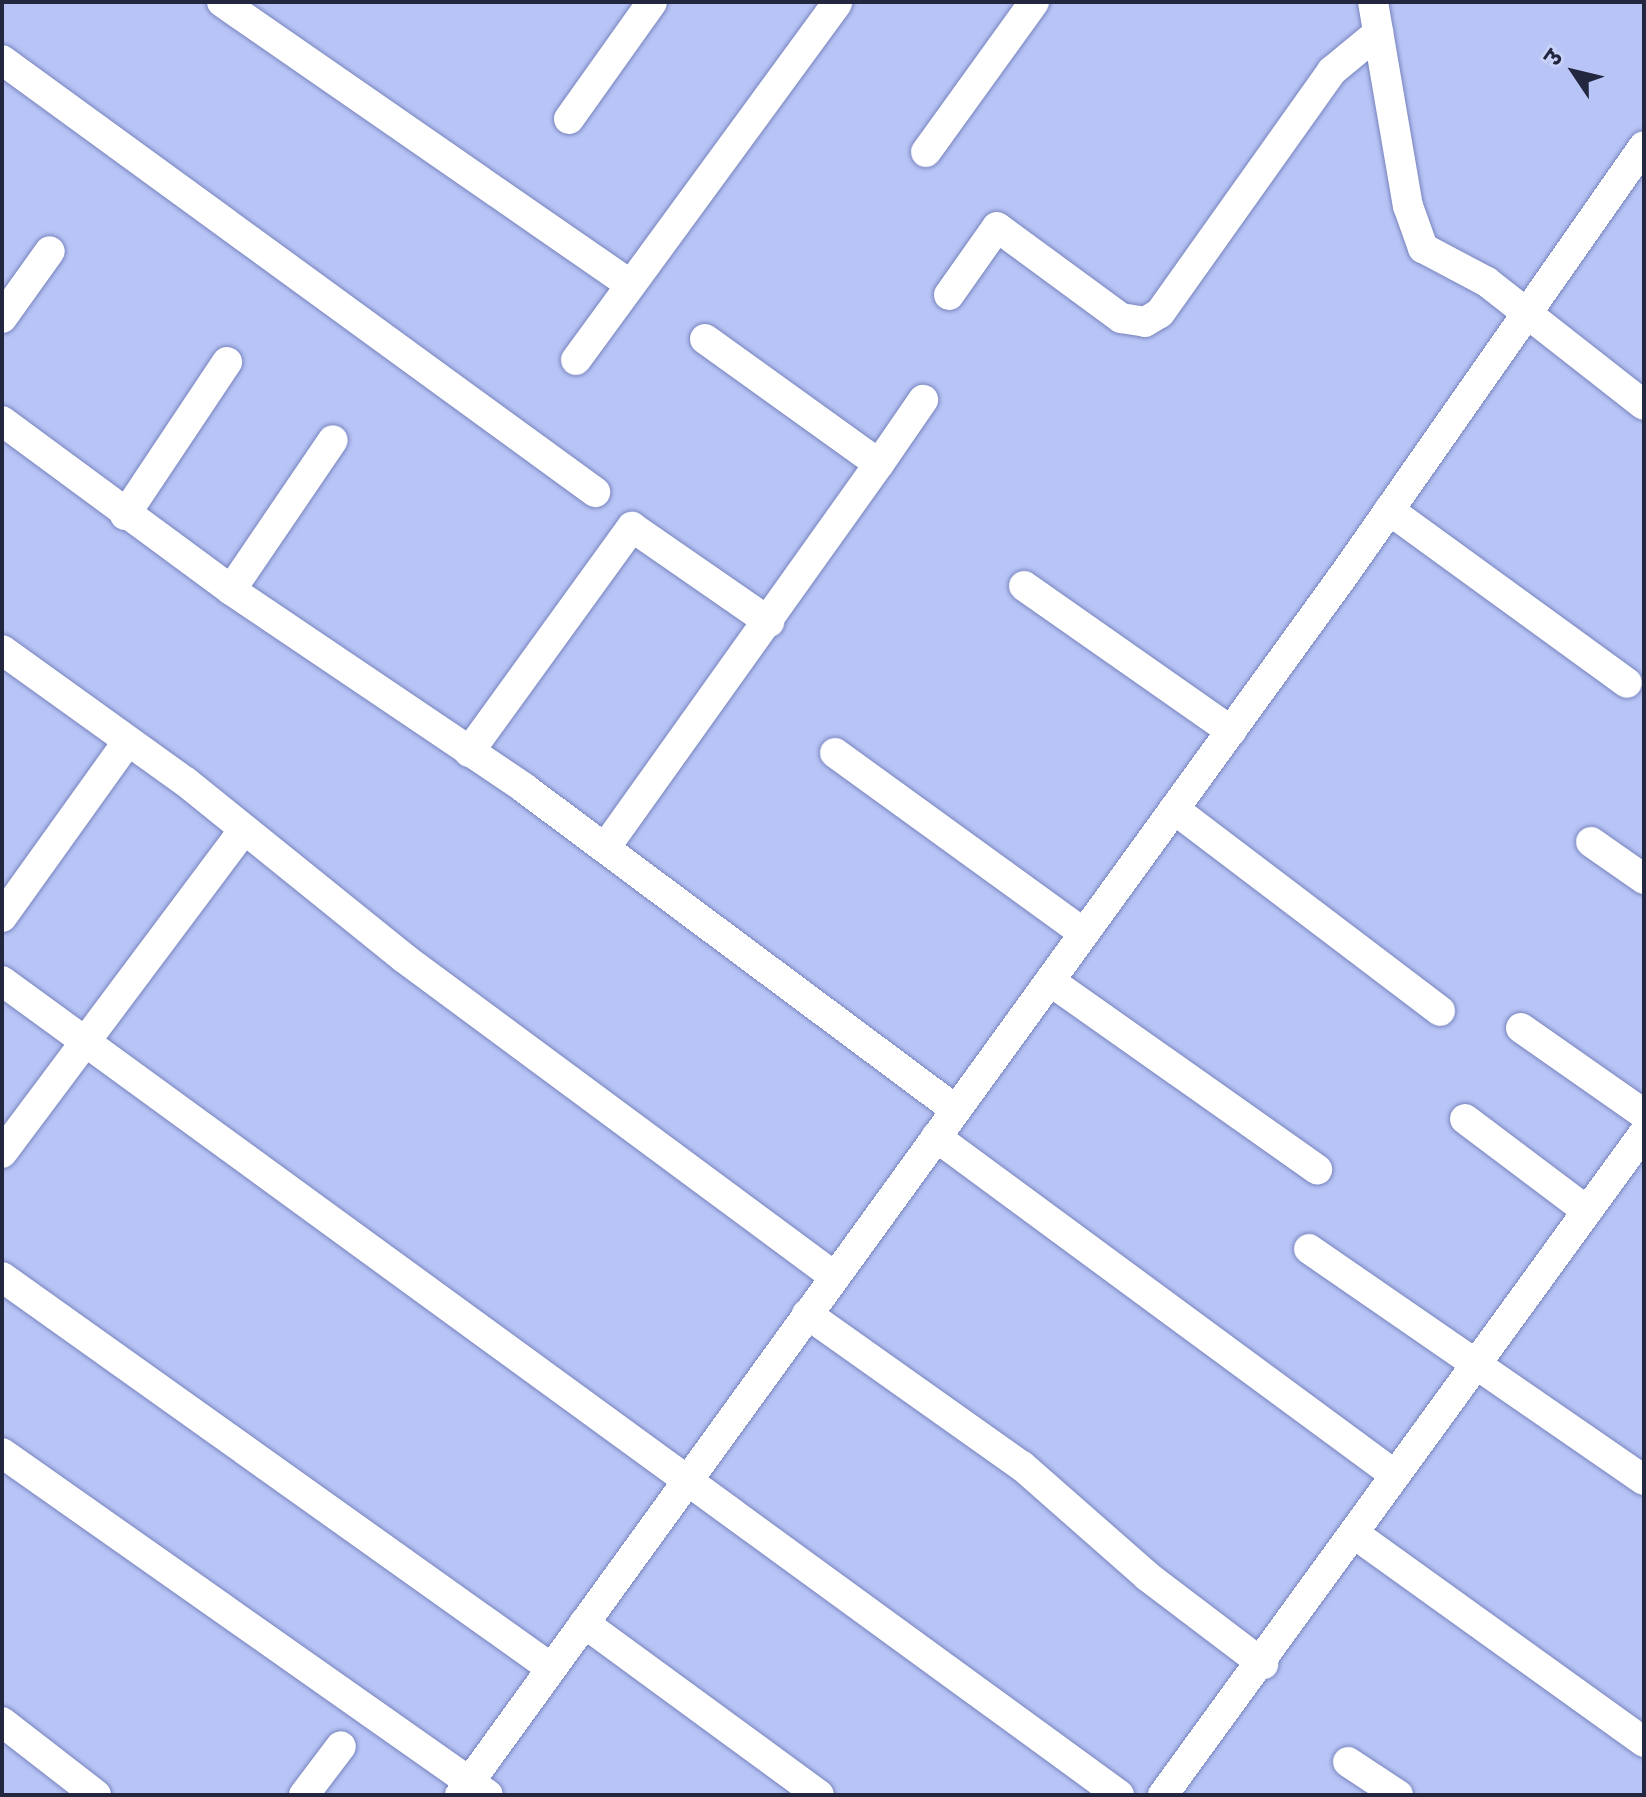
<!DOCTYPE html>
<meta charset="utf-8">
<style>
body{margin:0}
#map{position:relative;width:1646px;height:1797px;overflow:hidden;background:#b8c4f6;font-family:Poppins,"Noto Sans Devanagari",sans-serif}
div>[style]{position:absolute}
.roads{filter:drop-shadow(0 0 2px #7784bd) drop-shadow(0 0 2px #7784bd)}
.street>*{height:30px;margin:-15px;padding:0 15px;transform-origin:15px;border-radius:15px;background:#fff}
span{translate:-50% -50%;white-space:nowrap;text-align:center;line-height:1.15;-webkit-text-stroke:6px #c8d2f8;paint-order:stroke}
.frame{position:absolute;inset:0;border:4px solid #22273f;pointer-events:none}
.north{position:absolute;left:1534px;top:32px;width:80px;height:80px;-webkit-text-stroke:6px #c8d2f8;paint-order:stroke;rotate:305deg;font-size:22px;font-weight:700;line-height:32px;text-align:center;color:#22273f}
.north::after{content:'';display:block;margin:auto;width:28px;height:36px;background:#22273f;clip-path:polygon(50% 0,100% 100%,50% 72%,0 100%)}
</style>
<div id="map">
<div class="roads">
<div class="street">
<div style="left:222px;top:2px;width:497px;rotate:34.7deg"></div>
<div style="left:1373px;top:2px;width:207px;rotate:80.3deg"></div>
<div style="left:1408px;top:206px;width:45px;rotate:70.3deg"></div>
<div style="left:1423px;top:248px;width:72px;rotate:28deg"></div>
<div style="left:1487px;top:282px;width:199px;rotate:38.1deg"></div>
<div style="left:2px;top:60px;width:734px;rotate:36.07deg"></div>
<div style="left:569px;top:119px;width:143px;rotate:-54.6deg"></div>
<div style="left:926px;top:152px;width:185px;rotate:-54.2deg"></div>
<div style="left:949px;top:295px;width:83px;rotate:-54.8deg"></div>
<div style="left:997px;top:227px;width:154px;rotate:36.3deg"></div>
<div style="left:1121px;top:318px;width:24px;rotate:9deg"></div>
<div style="left:1145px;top:322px;width:17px;rotate:-31deg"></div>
<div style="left:1160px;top:313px;width:297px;rotate:-54.6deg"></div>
<div style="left:1332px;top:71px;width:60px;rotate:-39.6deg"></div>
<div style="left:2px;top:318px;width:82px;rotate:-54.4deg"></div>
<div style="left:705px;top:339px;width:214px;rotate:35.7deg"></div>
<div style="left:879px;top:464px;width:78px;rotate:-55.5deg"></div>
<div style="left:576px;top:360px;width:442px;rotate:-53.8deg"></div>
<div style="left:2px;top:421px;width:285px;rotate:36.4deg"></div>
<div style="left:231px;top:590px;width:354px;rotate:34deg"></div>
<div style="left:524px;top:788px;width:539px;rotate:36.7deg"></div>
<div style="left:1389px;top:510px;width:294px;rotate:36deg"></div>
<div style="left:125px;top:515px;width:184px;rotate:-56.3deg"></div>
<div style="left:1024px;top:586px;width:253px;rotate:35deg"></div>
<div style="left:231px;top:590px;width:181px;rotate:-55.8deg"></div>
<div style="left:2px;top:650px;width:226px;rotate:35.7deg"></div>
<div style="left:186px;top:782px;width:280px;rotate:38.9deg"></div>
<div style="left:404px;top:958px;width:536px;rotate:36.51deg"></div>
<div style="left:469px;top:752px;width:278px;rotate:-54.1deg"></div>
<div style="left:632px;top:527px;width:167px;rotate:34.7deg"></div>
<div style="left:835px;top:753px;width:307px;rotate:35.9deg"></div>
<div style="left:1174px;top:809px;width:334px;rotate:37.2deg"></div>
<div style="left:1591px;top:842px;width:65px;rotate:34.9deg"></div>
<div style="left:605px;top:848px;width:472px;rotate:-54.5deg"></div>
<div style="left:2px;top:917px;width:216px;rotate:-54.4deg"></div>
<div style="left:2px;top:981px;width:1382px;rotate:36.08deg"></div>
<div style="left:1050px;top:981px;width:327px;rotate:35.2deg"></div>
<div style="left:1521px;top:1028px;width:150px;rotate:35deg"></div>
<div style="left:1465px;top:1119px;width:153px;rotate:37deg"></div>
<div style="left:936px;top:1137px;width:570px;rotate:36.37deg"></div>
<div style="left:2px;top:1153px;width:404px;rotate:-53.2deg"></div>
<div style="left:1309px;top:1249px;width:407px;rotate:34.6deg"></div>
<div style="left:2px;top:1277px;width:674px;rotate:35.46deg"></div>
<div style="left:807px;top:1314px;width:263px;rotate:35.3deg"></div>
<div style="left:1022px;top:1466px;width:167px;rotate:41.3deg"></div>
<div style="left:1147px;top:1576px;width:146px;rotate:37.2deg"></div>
<div style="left:2px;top:1453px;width:594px;rotate:35.13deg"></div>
<div style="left:1356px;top:1535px;width:355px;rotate:35.7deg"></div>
<div style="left:584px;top:1623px;width:291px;rotate:36.2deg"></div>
<div style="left:2px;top:1722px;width:119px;rotate:37.8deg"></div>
<div style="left:1348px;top:1762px;width:60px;rotate:33.4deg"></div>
<div style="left:304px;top:1795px;width:61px;rotate:-52.9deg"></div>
<div style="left:460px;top:1795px;width:1502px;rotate:-54.08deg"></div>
<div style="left:1341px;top:579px;width:528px;rotate:-55.02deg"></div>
<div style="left:1163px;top:1795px;width:818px;rotate:-54deg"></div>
</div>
</div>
<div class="frame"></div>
<div class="north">उ</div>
</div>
